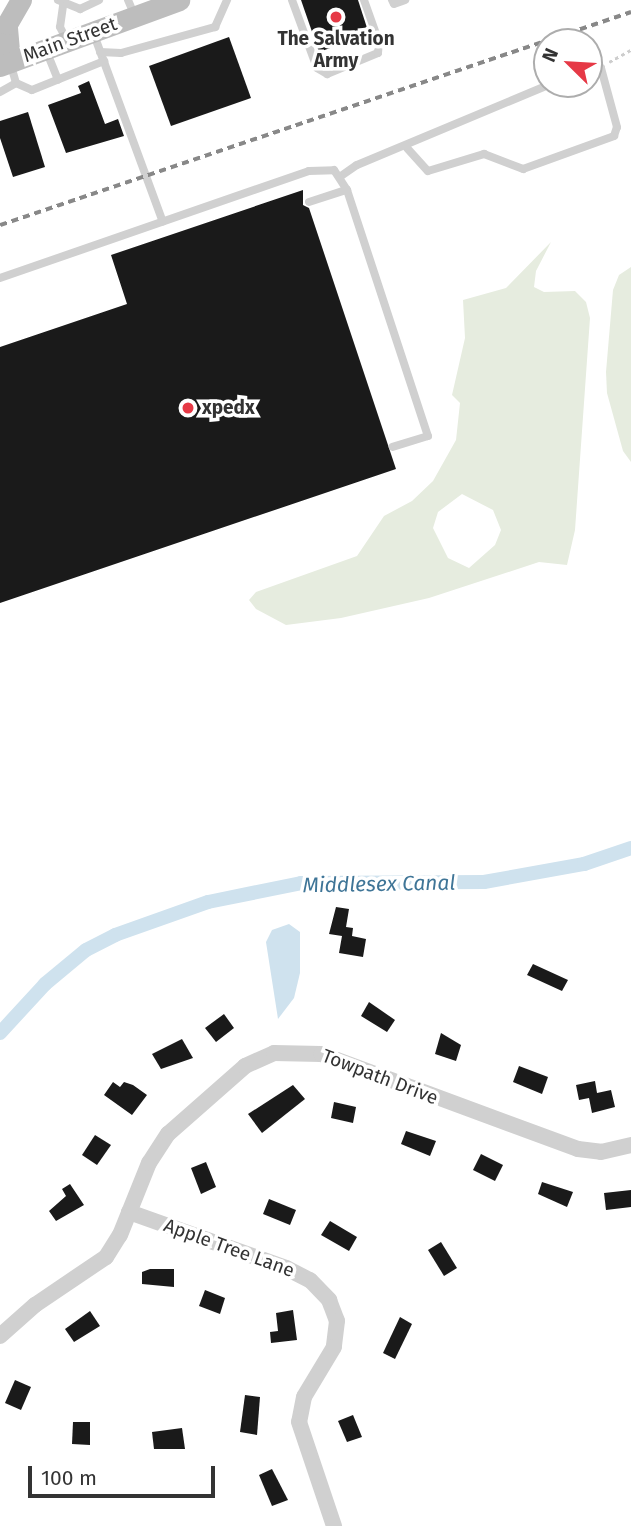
<!DOCTYPE html>
<style>
body{margin:0}
#map{position:relative;width:631px;height:1526px;overflow:hidden;background:#fff;font-family:"Fira Sans",sans-serif}
div>[style]{position:absolute}
.green>*{inset:0;background:#e6ecdf}
.water>*{inset:0;background:#cfe2ee}
.canal>*{height:14px;margin:-7px;padding:0 7px;transform-origin:7px;border-radius:7px;background:#cfe2ee}
.building>*{inset:0;background:#1a1a1a}
.path>*{height:2.5px;margin-top:-1.25px;transform-origin:0;background:repeating-linear-gradient(90deg,#cdcdcd 0 3.5px,transparent 0 7px)}
.lane>*{height:8px;margin:-4px;padding:0 4px;transform-origin:4px;border-radius:4px;background:#d0d0d0}
.street>*{height:16px;margin:-8px;padding:0 8px;transform-origin:8px;border-radius:8px;background:#d0d0d0}
.secondary>*{height:21px;margin:-10.5px;padding:0 10.5px;transform-origin:10.5px;border-radius:10.5px;background:#bdbdbd}
.rail>*{height:3.5px;margin-top:-1.75px;transform-origin:0;background:repeating-linear-gradient(90deg,#888 0 7px,transparent 0 12px)}
.dots>*{width:19px;height:19px;translate:-50% -50%;box-sizing:border-box;border:4px solid #fff;border-radius:50%}
span{translate:-50% -50%;white-space:nowrap;text-align:center;line-height:1.15;-webkit-text-stroke:7px #fff;paint-order:stroke}
.poi-label{font-size:19px;color:#333;font-weight:700}
.left{translate:0 -50%;text-align:left}
.street-label{font-size:19px;color:#333}
.water-label{font-size:21px;color:#3f7597;font-style:italic}
.north{position:absolute;left:533px;top:28px;width:70px;height:70px;box-sizing:border-box;background:#fff;border:2px solid #adadad;border-radius:50%;rotate:294deg;font-size:19px;font-weight:700;line-height:28px;text-align:center;color:#333}
.north::after{content:'';display:block;margin:auto;width:24px;height:32px;background:#e63946;clip-path:polygon(50% 0,100% 100%,50% 72%,0 100%)}
.scale{position:absolute;left:28px;top:1466px;width:187px;height:32px;box-sizing:border-box;border:4px solid #333;border-top:0;padding-left:9px;font-size:21px;line-height:24px;white-space:nowrap;color:#333;-webkit-text-stroke:5px #fff;paint-order:stroke}
</style>
<div id="map">
<div class="green">
<div style="clip-path:polygon(evenodd,551px 242px,536px 271px,534px 287px,544px 292px,575px 291px,586px 302px,590px 318px,575px 530px,567px 565px,539px 562px,429px 598px,341px 618px,286px 625px,256px 609px,249px 600px,256px 592px,357px 556px,384px 516px,412px 501px,433px 481px,456px 440px,460px 403px,452px 395px,465px 338px,463px 300px,506px 288px,551px 242px,462px 494px,493px 510px,501px 530px,495px 545px,469px 568px,448px 558px,433px 528px,438px 512px,462px 494px)"></div>
<div style="clip-path:polygon(631px 267px,631px 462px,623px 451px,607px 393px,606px 372px,613px 290px,619px 275px)"></div>
</div>
<div class="water">
<div style="clip-path:polygon(289px 924px,300px 932px,300px 973px,294px 998px,278px 1019px,266px 942px,272px 930px)"></div>
</div>
<div class="canal">
<div style="left:0;top:1033px;width:67px;rotate:-47.4deg"></div>
<div style="left:45px;top:984px;width:53px;rotate:-39.7deg"></div>
<div style="left:86px;top:950px;width:33px;rotate:-27deg"></div>
<div style="left:115px;top:935px;width:99px;rotate:-19.5deg"></div>
<div style="left:208px;top:902px;width:95px;rotate:-11.5deg"></div>
<div style="left:301px;top:883px;width:183px;rotate:-0.3deg"></div>
<div style="left:484px;top:882px;width:102px;rotate:-10.2deg"></div>
<div style="left:584px;top:864px;width:50px;rotate:-18.8deg"></div>
</div>
<div class="building">
<div style="clip-path:polygon(301px 0,358px 0,369px 34px,319px 52px)"></div>
<div style="clip-path:polygon(229px 37px,251px 98px,171px 126px,149px 66px)"></div>
<div style="clip-path:polygon(89px 81px,105px 124px,118px 119px,124px 136px,66px 153px,48px 105px,81px 93px,78px 86px)"></div>
<div style="clip-path:polygon(28px 112px,45px 167px,13px 177px,0 138px,0 121px)"></div>
<div style="clip-path:polygon(303px 190px,303px 205px,309px 208px,396px 469px,0 603px,0 347px,127px 304px,111px 255px)"></div>
<div style="clip-path:polygon(336px 907px,349px 909px,346px 927px,353px 928px,352px 936px,366px 939px,363px 957px,339px 953px,342px 936px,329px 934px)"></div>
<div style="clip-path:polygon(533px 964px,568px 980px,562px 991px,527px 975px)"></div>
<div style="clip-path:polygon(369px 1002px,395px 1020px,387px 1032px,361px 1016px)"></div>
<div style="clip-path:polygon(224px 1014px,234px 1028px,216px 1042px,205px 1028px)"></div>
<div style="clip-path:polygon(441px 1033px,461px 1045px,456px 1061px,435px 1054px)"></div>
<div style="clip-path:polygon(182px 1039px,193px 1058px,161px 1069px,152px 1054px)"></div>
<div style="clip-path:polygon(519px 1066px,548px 1077px,542px 1094px,513px 1082px)"></div>
<div style="clip-path:polygon(595px 1081px,597px 1093px,611px 1090px,615px 1107px,592px 1113px,589px 1098px,579px 1100px,576px 1085px)"></div>
<div style="clip-path:polygon(113px 1082px,120px 1087px,124px 1082px,133px 1085px,147px 1095px,132px 1115px,104px 1095px)"></div>
<div style="clip-path:polygon(293px 1085px,305px 1099px,262px 1133px,248px 1114px)"></div>
<div style="clip-path:polygon(334px 1102px,356px 1107px,353px 1123px,331px 1118px)"></div>
<div style="clip-path:polygon(406px 1131px,436px 1141px,430px 1156px,401px 1144px)"></div>
<div style="clip-path:polygon(95px 1135px,111px 1145px,97px 1165px,82px 1155px)"></div>
<div style="clip-path:polygon(481px 1154px,503px 1165px,495px 1181px,473px 1170px)"></div>
<div style="clip-path:polygon(206px 1162px,216px 1187px,201px 1194px,191px 1168px)"></div>
<div style="clip-path:polygon(542px 1182px,573px 1192px,567px 1207px,538px 1194px)"></div>
<div style="clip-path:polygon(70px 1184px,84px 1205px,56px 1221px,49px 1211px,66px 1196px,62px 1189px)"></div>
<div style="clip-path:polygon(631px 1190px,631px 1207px,606px 1210px,604px 1193px)"></div>
<div style="clip-path:polygon(269px 1199px,296px 1210px,290px 1225px,263px 1214px)"></div>
<div style="clip-path:polygon(330px 1221px,357px 1237px,349px 1251px,321px 1235px)"></div>
<div style="clip-path:polygon(441px 1242px,457px 1268px,444px 1276px,428px 1250px)"></div>
<div style="clip-path:polygon(150px 1269px,174px 1269px,174px 1287px,142px 1284px,142px 1272px)"></div>
<div style="clip-path:polygon(205px 1290px,225px 1298px,220px 1314px,199px 1306px)"></div>
<div style="clip-path:polygon(293px 1310px,297px 1340px,271px 1343px,270px 1332px,278px 1331px,276px 1313px)"></div>
<div style="clip-path:polygon(90px 1311px,100px 1326px,74px 1342px,65px 1329px)"></div>
<div style="clip-path:polygon(400px 1317px,412px 1324px,395px 1359px,383px 1353px)"></div>
<div style="clip-path:polygon(15px 1380px,31px 1387px,21px 1410px,5px 1403px)"></div>
<div style="clip-path:polygon(245px 1395px,260px 1397px,257px 1435px,240px 1432px)"></div>
<div style="clip-path:polygon(353px 1415px,362px 1437px,347px 1442px,338px 1421px)"></div>
<div style="clip-path:polygon(73px 1422px,90px 1422px,90px 1445px,72px 1444px)"></div>
<div style="clip-path:polygon(182px 1428px,185px 1449px,154px 1449px,152px 1432px)"></div>
<div style="clip-path:polygon(272px 1469px,288px 1500px,272px 1506px,259px 1475px)"></div>
</div>
<div class="path">
<div style="left:609px;top:62px;width:25px;rotate:-29deg"></div>
</div>
<div class="lane">
<div style="left:58px;top:0;width:24px;rotate:22deg"></div>
<div style="left:80px;top:9px;width:21px;rotate:-25deg"></div>
<div style="left:128px;top:0;width:15px;rotate:67deg"></div>
<div style="left:292px;top:0;width:72px;rotate:69.8deg"></div>
<div style="left:317px;top:68px;width:12px;rotate:31deg"></div>
<div style="left:327px;top:74px;width:55px;rotate:-22.4deg"></div>
<div style="left:378px;top:53px;width:11px;rotate:-85deg"></div>
<div style="left:379px;top:42px;width:45px;rotate:-109.7deg"></div>
<div style="left:392px;top:0;width:4px;rotate:63deg"></div>
<div style="left:394px;top:4px;width:12px;rotate:-20deg"></div>
<div style="left:63px;top:6px;width:21px;rotate:98deg"></div>
<div style="left:60px;top:27px;width:13px;rotate:63deg"></div>
<div style="left:93px;top:32px;width:202px;rotate:69.8deg"></div>
<div style="left:46px;top:50px;width:32px;rotate:68deg"></div>
<div style="left:100px;top:52px;width:21px;rotate:3deg"></div>
<div style="left:121px;top:53px;width:98px;rotate:-15.5deg"></div>
<div style="left:215px;top:27px;width:30px;rotate:-66deg"></div>
<div style="left:16px;top:83px;width:17px;rotate:24deg"></div>
<div style="left:32px;top:90px;width:78px;rotate:-21.9deg"></div>
<div style="left:0;top:92px;width:18px;rotate:-29deg"></div>
<div style="left:16px;top:83px;width:22px;rotate:-106deg"></div>
<div style="left:407px;top:148px;width:31px;rotate:48deg"></div>
<div style="left:428px;top:171px;width:59px;rotate:-16.9deg"></div>
<div style="left:484px;top:154px;width:42px;rotate:21deg"></div>
<div style="left:523px;top:169px;width:97px;rotate:-19.9deg"></div>
<div style="left:614px;top:136px;width:9px;rotate:-72deg"></div>
<div style="left:617px;top:127px;width:61px;rotate:-105.2deg"></div>
<div style="left:601px;top:68px;width:12px;rotate:-175deg"></div>
<div style="left:341px;top:176px;width:19px;rotate:-35deg"></div>
<div style="left:357px;top:165px;width:210px;rotate:-22.7deg"></div>
<div style="left:309px;top:202px;width:40px;rotate:-18deg"></div>
<div style="left:0;top:278px;width:327px;rotate:-19.1deg"></div>
<div style="left:309px;top:171px;width:25px;rotate:-2deg"></div>
<div style="left:334px;top:170px;width:24px;rotate:57deg"></div>
<div style="left:347px;top:190px;width:259px;rotate:71.8deg"></div>
<div style="left:428px;top:436px;width:37px;rotate:163deg"></div>
</div>
<div class="street">
<div style="left:129px;top:1212px;width:167px;rotate:19.6deg"></div>
<div style="left:286px;top:1268px;width:27px;rotate:27deg"></div>
<div style="left:310px;top:1280px;width:28px;rotate:46deg"></div>
<div style="left:329px;top:1300px;width:22px;rotate:69deg"></div>
<div style="left:337px;top:1321px;width:26px;rotate:97deg"></div>
<div style="left:334px;top:1347px;width:58px;rotate:121deg"></div>
<div style="left:304px;top:1397px;width:25px;rotate:101deg"></div>
<div style="left:299px;top:1422px;width:110px;rotate:71.4deg"></div>
<div style="left:0;top:1336px;width:47px;rotate:-41.5deg"></div>
<div style="left:35px;top:1305px;width:86px;rotate:-34.1deg"></div>
<div style="left:106px;top:1257px;width:26px;rotate:-58deg"></div>
<div style="left:120px;top:1235px;width:78px;rotate:-68.1deg"></div>
<div style="left:149px;top:1163px;width:35px;rotate:-57deg"></div>
<div style="left:168px;top:1134px;width:103px;rotate:-41.4deg"></div>
<div style="left:245px;top:1066px;width:32px;rotate:-24deg"></div>
<div style="left:274px;top:1053px;width:47px;rotate:1.2deg"></div>
<div style="left:321px;top:1054px;width:274px;rotate:20.3deg"></div>
<div style="left:578px;top:1149px;width:23px;rotate:7deg"></div>
<div style="left:601px;top:1152px;width:31px;rotate:-13deg"></div>
</div>
<div class="secondary">
<div style="left:10px;top:62px;width:38px;rotate:-95deg"></div>
<div style="left:7px;top:24px;width:28px;rotate:-60deg"></div>
<div style="left:0;top:66px;width:191px;rotate:-20.2deg"></div>
</div>
<div class="rail">
<div style="left:0;top:225px;width:666px;rotate:-18.65deg"></div>
</div>
<div class="dots">
<div style="left:336px;top:17px;background:#e63946"></div>
<div style="left:188px;top:408px;background:#e63946"></div>
</div>
<div class="poi-label">
<span style="left:336px;top:50px">The Salvation<br>Army</span>
<span class="left" style="left:202px;top:408px">xpedx</span>
</div>
<div class="street-label">
<span style="left:70px;top:40px;rotate:-20deg">Main Street</span>
<span style="left:380px;top:1077px;rotate:21deg">Towpath Drive</span>
<span style="left:229px;top:1248px;rotate:20deg">Apple Tree Lane</span>
</div>
<div class="water-label">
<span style="left:379px;top:884px;rotate:-1deg">Middlesex Canal</span>
</div>
<div class="north">N</div>
<div class="scale">100 m</div>
</div>
